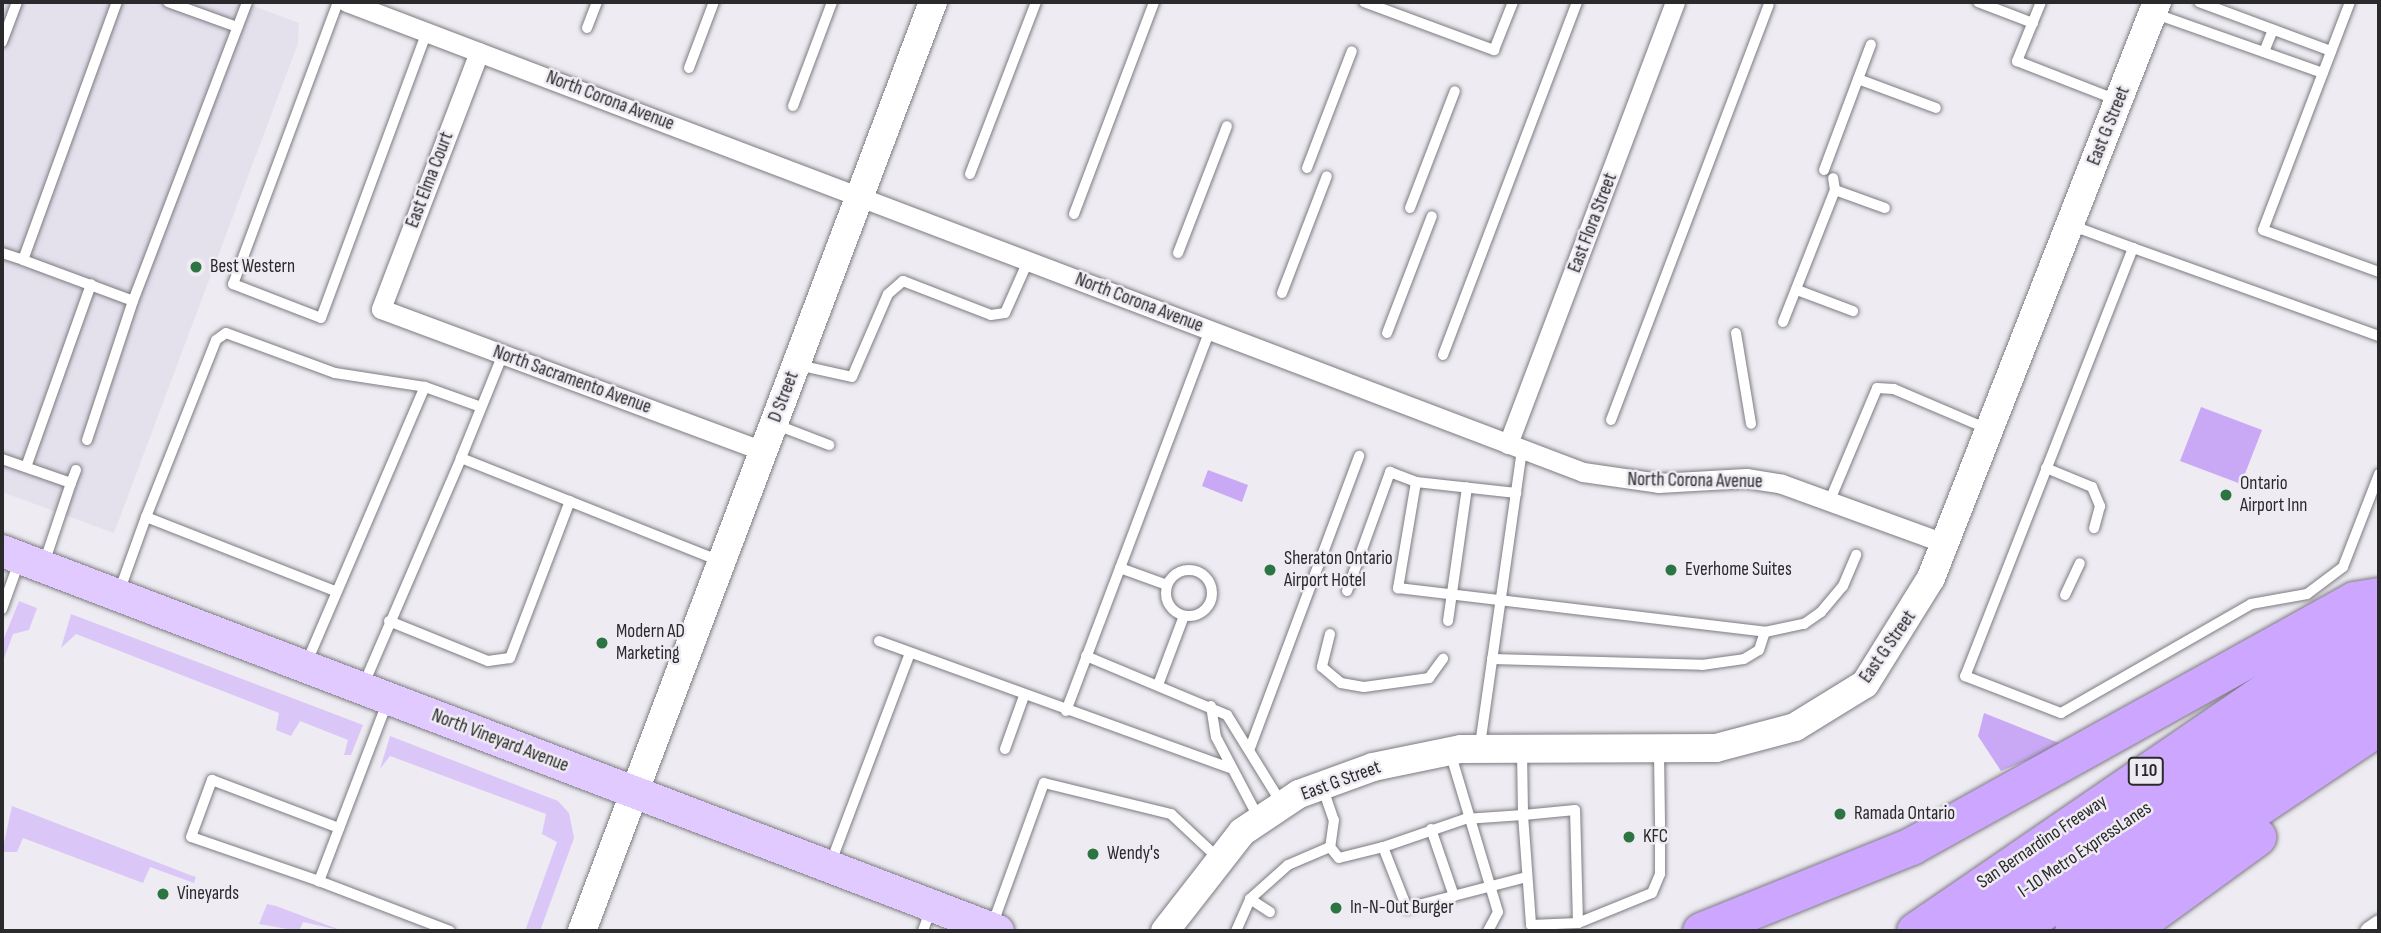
<!DOCTYPE html>
<style>
body{margin:0}
#map{position:relative;width:2381px;height:933px;overflow:hidden;background:#eeecf2;font-family:"Sofia Sans Condensed",sans-serif}
div>[style]{position:absolute}
.built>*{inset:0;background:#e4e0ec}
.green>*{inset:0;background:#dac7f8}
.water>*{inset:0;background:#c9a9f5}
.roads{filter:drop-shadow(0 0 2px #7d7b80) drop-shadow(0 0 2px #7d7b80)}
.lane>*{height:10px;margin:-5px;padding:0 5px;transform-origin:5px;border-radius:5px;background:#fff}
.lane>.ring{margin:-5px;padding:0;box-sizing:content-box;background:none;border:10px solid #fff;border-radius:50%}
.street>*{height:19px;margin:-9.5px;padding:0 9.5px;transform-origin:9.5px;border-radius:9.5px;background:#fff}
.secondary>*{height:28px;margin:-14px;padding:0 14px;transform-origin:14px;border-radius:14px;background:#fff}
.primary>*{height:32px;margin:-16px;padding:0 16px;transform-origin:16px;border-radius:16px;background:#e1caff}
.highway>*{height:37px;margin:-18.5px;padding:0 18.5px;transform-origin:18.5px;border-radius:18.5px;background:#cda7ff}
.dots>*{width:19px;height:19px;translate:-50% -50%;box-sizing:border-box;border:4px solid #eeecf2;border-radius:50%}
span{translate:-50% -50%;white-space:nowrap;text-align:center;line-height:1.15;-webkit-text-stroke:5px #eeecf2;paint-order:stroke}
.shield-label span{padding:2px 5px;background:#eeecf2;border:2px solid;border-radius:5px;-webkit-text-stroke-width:0}
.shield-label{font-size:18px;color:#2a292b;font-weight:700}
.street-label{font-size:19px;color:#2a292b}
.poi-label{font-size:19px;color:#2a292b}
.left{translate:0 -50%;text-align:left}
.frame{position:absolute;inset:0;border:4px solid #2a292b;pointer-events:none}
</style>
<div id="map">
<div class="built">
<div style="clip-path:polygon(2px 2px,243px 2px,299px 23px,298px 43px,114px 533px,2px 492px)"></div>
</div>
<div class="green">
<div style="clip-path:polygon(19px 601px,37px 608px,29px 630px,13px 634px,2px 664px,2px 643px)"></div>
<div style="clip-path:polygon(71px 614px,363px 725px,351px 755px,344px 755px,348px 740px,300px 721px,291px 736px,276px 730px,279px 713px,76px 634px,61px 648px)"></div>
<div style="clip-path:polygon(390px 736px,558px 801px,569px 813px,574px 838px,540px 931px,525px 931px,557px 842px,542px 834px,546px 814px,390px 756px,380px 769px)"></div>
<div style="clip-path:polygon(12px 806px,190px 875px,196px 877px,194px 883px,150px 867px,143px 883px,23px 838px,17px 852px,2px 852px)"></div>
<div style="clip-path:polygon(267px 904px,276px 906px,343px 931px,303px 922px,299px 931px,259px 924px)"></div>
</div>
<div class="water">
<div style="clip-path:polygon(2201px 407px,2262px 430px,2241px 484px,2180px 461px)"></div>
<div style="clip-path:polygon(1208px 470px,1248px 485px,1242px 502px,1202px 486px)"></div>
<div style="clip-path:polygon(1984px 713px,2064px 745px,2001px 771px,1978px 736px)"></div>
</div>
<div class="roads">
<div class="lane">
<div style="left:168px;top:2px;width:73px;rotate:19.9deg"></div>
<div style="left:338px;top:2px;width:301px;rotate:110.4deg"></div>
<div style="left:233px;top:284px;width:94px;rotate:21.1deg"></div>
<div style="left:321px;top:318px;width:305px;rotate:-69.7deg"></div>
<div style="left:1364px;top:2px;width:139px;rotate:20.3deg"></div>
<div style="left:1494px;top:50px;width:52px;rotate:-68.4deg"></div>
<div style="left:1978px;top:2px;width:59px;rotate:20.9deg"></div>
<div style="left:2041px;top:2px;width:64px;rotate:112.1deg"></div>
<div style="left:2017px;top:61px;width:107px;rotate:21.3deg"></div>
<div style="left:2199px;top:2px;width:141px;rotate:20.4deg"></div>
<div style="left:2350px;top:2px;width:244px;rotate:110.9deg"></div>
<div style="left:2263px;top:230px;width:123px;rotate:19.9deg"></div>
<div style="left:2156px;top:14px;width:177px;rotate:19.5deg"></div>
<div style="left:587px;top:28px;width:28px;rotate:-69deg"></div>
<div style="left:2px;top:42px;width:43px;rotate:-69.4deg"></div>
<div style="left:2264px;top:52px;width:24px;rotate:-68deg"></div>
<div style="left:689px;top:68px;width:71px;rotate:-69.3deg"></div>
<div style="left:1858px;top:79px;width:83px;rotate:20.4deg"></div>
<div style="left:793px;top:106px;width:111px;rotate:-69.4deg"></div>
<div style="left:1307px;top:168px;width:125px;rotate:-69deg"></div>
<div style="left:1824px;top:170px;width:134px;rotate:-69.5deg"></div>
<div style="left:970px;top:174px;width:184px;rotate:-69deg"></div>
<div style="left:1835px;top:190px;width:53px;rotate:19.8deg"></div>
<div style="left:1410px;top:208px;width:125px;rotate:-69deg"></div>
<div style="left:1074px;top:214px;width:227px;rotate:-69.3deg"></div>
<div style="left:2073px;top:226px;width:64px;rotate:20.1deg"></div>
<div style="left:2px;top:253px;width:22px;rotate:18deg"></div>
<div style="left:23px;top:260px;width:275px;rotate:-70deg"></div>
<div style="left:1178px;top:253px;width:136px;rotate:-68.9deg"></div>
<div style="left:23px;top:260px;width:117px;rotate:20.4deg"></div>
<div style="left:133px;top:301px;width:320px;rotate:-69.1deg"></div>
<div style="left:1797px;top:290px;width:60px;rotate:20.6deg"></div>
<div style="left:1282px;top:293px;width:125px;rotate:-69deg"></div>
<div style="left:1783px;top:322px;width:142px;rotate:-68.5deg"></div>
<div style="left:1835px;top:190px;width:12px;rotate:-99deg"></div>
<div style="left:1387px;top:333px;width:125px;rotate:-69deg"></div>
<div style="left:1736px;top:333px;width:92px;rotate:80.6deg"></div>
<div style="left:2379px;top:336px;width:261px;rotate:-160.3deg"></div>
<div style="left:2133px;top:248px;width:460px;rotate:111.4deg"></div>
<div style="left:1965px;top:676px;width:103px;rotate:21.1deg"></div>
<div style="left:2061px;top:713px;width:219px;rotate:-29.8deg"></div>
<div style="left:2251px;top:604px;width:57px;rotate:-10.1deg"></div>
<div style="left:2307px;top:594px;width:45px;rotate:-36.9deg"></div>
<div style="left:2343px;top:567px;width:100px;rotate:-68.8deg"></div>
<div style="left:503px;top:354px;width:112px;rotate:112deg"></div>
<div style="left:461px;top:458px;width:279px;rotate:21.7deg"></div>
<div style="left:1443px;top:355px;width:378px;rotate:-69.2deg"></div>
<div style="left:798px;top:365px;width:55px;rotate:12.5deg"></div>
<div style="left:852px;top:377px;width:90px;rotate:-66.6deg"></div>
<div style="left:888px;top:294px;width:20px;rotate:-41deg"></div>
<div style="left:903px;top:281px;width:94px;rotate:21.1deg"></div>
<div style="left:991px;top:315px;width:14px;rotate:-8deg"></div>
<div style="left:1005px;top:313px;width:57px;rotate:-66.1deg"></div>
<div style="left:1611px;top:420px;width:444px;rotate:-69.2deg"></div>
<div style="left:777px;top:425px;width:56px;rotate:21deg"></div>
<div style="left:87px;top:440px;width:146px;rotate:-71.7deg"></div>
<div style="left:2px;top:459px;width:73px;rotate:19.2deg"></div>
<div style="left:71px;top:483px;width:84px;rotate:108.6deg"></div>
<div style="left:26px;top:467px;width:194px;rotate:-70.4deg"></div>
<div style="left:2046px;top:468px;width:50px;rotate:22.4deg"></div>
<div style="left:2092px;top:487px;width:21px;rotate:67deg"></div>
<div style="left:2100px;top:506px;width:23px;rotate:105deg"></div>
<div style="left:1416px;top:482px;width:108px;rotate:99.6deg"></div>
<div style="left:1398px;top:588px;width:370px;rotate:6.8deg"></div>
<div style="left:1765px;top:632px;width:40px;rotate:-12deg"></div>
<div style="left:1804px;top:624px;width:21px;rotate:-35deg"></div>
<div style="left:1821px;top:612px;width:34px;rotate:-50deg"></div>
<div style="left:1843px;top:586px;width:34px;rotate:-67deg"></div>
<div style="left:71px;top:483px;width:14px;rotate:-69deg"></div>
<div style="left:1830px;top:500px;width:121px;rotate:-67.2deg"></div>
<div style="left:1877px;top:388px;width:17px;rotate:3deg"></div>
<div style="left:1894px;top:389px;width:102px;rotate:23.1deg"></div>
<div style="left:146px;top:517px;width:190px;rotate:-68.4deg"></div>
<div style="left:216px;top:340px;width:12px;rotate:-35deg"></div>
<div style="left:226px;top:333px;width:116px;rotate:20.2deg"></div>
<div style="left:335px;top:373px;width:91px;rotate:8.8deg"></div>
<div style="left:1120px;top:568px;width:50px;rotate:19.9deg"></div>
<div class="ring" style="left:1166px;top:570px;width:36px;height:36px"></div>
<div style="left:1347px;top:591px;width:127px;rotate:-70.1deg"></div>
<div style="left:1390px;top:472px;width:28px;rotate:21deg"></div>
<div style="left:1416px;top:482px;width:101px;rotate:6.3deg"></div>
<div style="left:119px;top:592px;width:80px;rotate:-70.2deg"></div>
<div style="left:146px;top:517px;width:203px;rotate:21.4deg"></div>
<div style="left:2065px;top:595px;width:35px;rotate:-65deg"></div>
<div style="left:2px;top:609px;width:50px;rotate:-70.1deg"></div>
<div style="left:389px;top:621px;width:107px;rotate:22deg"></div>
<div style="left:488px;top:661px;width:22px;rotate:-8deg"></div>
<div style="left:510px;top:658px;width:168px;rotate:-69.1deg"></div>
<div style="left:1448px;top:621px;width:135px;rotate:-81.9deg"></div>
<div style="left:1330px;top:634px;width:34px;rotate:104deg"></div>
<div style="left:1322px;top:667px;width:25px;rotate:40deg"></div>
<div style="left:1341px;top:683px;width:23px;rotate:10deg"></div>
<div style="left:1364px;top:687px;width:66px;rotate:-7.9deg"></div>
<div style="left:1429px;top:678px;width:24px;rotate:-54deg"></div>
<div style="left:879px;top:641px;width:372px;rotate:19.9deg"></div>
<div style="left:1086px;top:656px;width:153px;rotate:22.7deg"></div>
<div style="left:1227px;top:715px;width:105px;rotate:58.3deg"></div>
<div style="left:1492px;top:659px;width:210px;rotate:1.6deg"></div>
<div style="left:1702px;top:665px;width:42px;rotate:-8.1deg"></div>
<div style="left:1744px;top:659px;width:17px;rotate:-31deg"></div>
<div style="left:1759px;top:650px;width:19px;rotate:-72deg"></div>
<div style="left:306px;top:664px;width:301px;rotate:-66.8deg"></div>
<div style="left:425px;top:387px;width:59px;rotate:19.7deg"></div>
<div style="left:1158px;top:685px;width:74px;rotate:-69.4deg"></div>
<div style="left:363px;top:686px;width:248px;rotate:-66.7deg"></div>
<div style="left:387px;top:703px;width:191px;rotate:110.9deg"></div>
<div style="left:319px;top:881px;width:140px;rotate:20.9deg"></div>
<div style="left:1211px;top:706px;width:31px;rotate:81deg"></div>
<div style="left:1216px;top:737px;width:90px;rotate:62.3deg"></div>
<div style="left:1066px;top:711px;width:407px;rotate:-69.3deg"></div>
<div style="left:1480px;top:745px;width:299px;rotate:-81.9deg"></div>
<div style="left:1250px;top:748px;width:312px;rotate:-69.5deg"></div>
<div style="left:1005px;top:749px;width:56px;rotate:-70.3deg"></div>
<div style="left:1522px;top:750px;width:65px;rotate:89.1deg"></div>
<div style="left:1523px;top:815px;width:110px;rotate:85.8deg"></div>
<div style="left:1531px;top:925px;width:47px;rotate:-2.4deg"></div>
<div style="left:1578px;top:923px;width:113px;rotate:-91.5deg"></div>
<div style="left:1575px;top:810px;width:52px;rotate:174.5deg"></div>
<div style="left:1523px;top:815px;width:58px;rotate:176.1deg"></div>
<div style="left:1465px;top:819px;width:87px;rotate:161.1deg"></div>
<div style="left:1383px;top:847px;width:66px;rotate:68.5deg"></div>
<div style="left:1407px;top:908px;width:124px;rotate:-14.5deg"></div>
<div style="left:1450px;top:752px;width:167px;rotate:73.3deg"></div>
<div style="left:1498px;top:912px;width:21px;rotate:118deg"></div>
<div style="left:1659px;top:752px;width:73px;rotate:89.2deg"></div>
<div style="left:1322px;top:786px;width:36px;rotate:71deg"></div>
<div style="left:1334px;top:820px;width:27px;rotate:98deg"></div>
<div style="left:1330px;top:847px;width:14px;rotate:51deg"></div>
<div style="left:1339px;top:858px;width:45px;rotate:-14deg"></div>
<div style="left:1431px;top:829px;width:71px;rotate:71.1deg"></div>
<div style="left:831px;top:862px;width:223px;rotate:-69.3deg"></div>
<div style="left:319px;top:881px;width:135px;rotate:-161deg"></div>
<div style="left:191px;top:837px;width:61px;rotate:-69.8deg"></div>
<div style="left:212px;top:780px;width:136px;rotate:20.7deg"></div>
<div style="left:1270px;top:912px;width:24px;rotate:-147deg"></div>
<div style="left:1250px;top:899px;width:51px;rotate:-41.8deg"></div>
<div style="left:1288px;top:865px;width:46px;rotate:-23.2deg"></div>
<div style="left:993px;top:923px;width:149px;rotate:-70deg"></div>
<div style="left:1044px;top:783px;width:131px;rotate:13.7deg"></div>
<div style="left:1171px;top:814px;width:64px;rotate:43.1deg"></div>
<div style="left:1578px;top:923px;width:80px;rotate:-22.1deg"></div>
<div style="left:1652px;top:893px;width:21px;rotate:-67deg"></div>
<div style="left:1660px;top:874px;width:42px;rotate:-90deg"></div>
<div style="left:923px;top:931px;width:24px;rotate:-71deg"></div>
<div style="left:1236px;top:931px;width:35px;rotate:-66deg"></div>
</div>
<div class="street">
<div style="left:347px;top:2px;width:1322px;rotate:20.82deg"></div>
<div style="left:1583px;top:472px;width:76px;rotate:8.3deg"></div>
<div style="left:1658px;top:483px;width:88px;rotate:-3.3deg"></div>
<div style="left:1746px;top:478px;width:36px;rotate:9deg"></div>
<div style="left:1782px;top:484px;width:172px;rotate:20deg"></div>
<div style="left:479px;top:52px;width:275px;rotate:110.9deg"></div>
<div style="left:381px;top:309px;width:408px;rotate:20.4deg"></div>
<div style="left:1508px;top:444px;width:472px;rotate:-69.3deg"></div>
<div style="left:2369px;top:931px;width:12px;rotate:-35deg"></div>
</div>
<div class="secondary">
<div style="left:582px;top:931px;width:993px;rotate:-69.3deg"></div>
<div style="left:1165px;top:931px;width:125px;rotate:-52.1deg"></div>
<div style="left:1242px;top:832px;width:69px;rotate:-33.7deg"></div>
<div style="left:1299px;top:794px;width:79px;rotate:-20deg"></div>
<div style="left:1373px;top:767px;width:90px;rotate:-11.6deg"></div>
<div style="left:1461px;top:749px;width:255px;rotate:-0.2deg"></div>
<div style="left:1716px;top:748px;width:82px;rotate:-14.9deg"></div>
<div style="left:1795px;top:727px;width:82px;rotate:-31.6deg"></div>
<div style="left:1865px;top:684px;width:125px;rotate:-58.1deg"></div>
<div style="left:1931px;top:578px;width:619px;rotate:-68.58deg"></div>
</div>
<div class="primary">
<div style="left:2px;top:551px;width:1066px;rotate:20.88deg"></div>
</div>
<div class="highway">
<div style="left:1701px;top:931px;width:227px;rotate:-22deg"></div>
<div style="left:1911px;top:846px;width:507px;rotate:-29.04deg"></div>
<div style="left:2354px;top:600px;width:25px;rotate:-9deg"></div>
<div style="left:1915px;top:931px;width:563px;rotate:-34.42deg"></div>
<div style="left:1965px;top:931px;width:499px;rotate:-34deg"></div>
<div style="left:2014px;top:931px;width:440px;rotate:-33.9deg"></div>
<div style="left:2073px;top:931px;width:368px;rotate:-33.8deg"></div>
<div style="left:2128px;top:931px;width:160px;rotate:-36.1deg"></div>
</div>
</div>
<div class="dots">
<div style="left:196px;top:267px;background:#2c7543"></div>
<div style="left:2226px;top:495px;background:#2c7543"></div>
<div style="left:1270px;top:570px;background:#2c7543"></div>
<div style="left:1671px;top:570px;background:#2c7543"></div>
<div style="left:602px;top:643px;background:#2c7543"></div>
<div style="left:1840px;top:814px;background:#2c7543"></div>
<div style="left:1629px;top:837px;background:#2c7543"></div>
<div style="left:1093px;top:854px;background:#2c7543"></div>
<div style="left:163px;top:894px;background:#2c7543"></div>
<div style="left:1336px;top:908px;background:#2c7543"></div>
</div>
<div class="shield-label">
<span style="left:2146px;top:771px">I 10</span>
</div>
<div class="street-label">
<span style="left:610px;top:101px;rotate:21deg">North Corona Avenue</span>
<span style="left:2109px;top:126px;rotate:-68deg">East G Street</span>
<span style="left:430px;top:180px;rotate:-69deg">East Elma Court</span>
<span style="left:1593px;top:223px;rotate:-69deg">East Flora Street</span>
<span style="left:1139px;top:303px;rotate:21deg">North Corona Avenue</span>
<span style="left:572px;top:380px;rotate:20deg">North Sacramento Avenue</span>
<span style="left:784px;top:397px;rotate:-69deg">D Street</span>
<span style="left:1695px;top:481px;rotate:1deg">North Corona Avenue</span>
<span style="left:1888px;top:647px;rotate:-55deg">East G Street</span>
<span style="left:500px;top:741px;rotate:21deg">North Vineyard Avenue</span>
<span style="left:1341px;top:781px;rotate:-20deg">East G Street</span>
<span style="left:2042px;top:842px;rotate:-34deg">San Bernardino Freeway</span>
<span style="left:2085px;top:850px;rotate:-34deg">I-10 Metro ExpressLanes</span>
</div>
<div class="poi-label">
<span class="left" style="left:210px;top:267px">Best Western</span>
<span class="left" style="left:2240px;top:495px">Ontario<br>Airport Inn</span>
<span class="left" style="left:1284px;top:570px">Sheraton Ontario<br>Airport Hotel</span>
<span class="left" style="left:1685px;top:570px">Everhome Suites</span>
<span class="left" style="left:616px;top:643px">Modern AD<br>Marketing</span>
<span class="left" style="left:1854px;top:814px">Ramada Ontario</span>
<span class="left" style="left:1643px;top:837px">KFC</span>
<span class="left" style="left:1107px;top:854px">Wendy's</span>
<span class="left" style="left:177px;top:894px">Vineyards</span>
<span class="left" style="left:1350px;top:908px">In-N-Out Burger</span>
</div>
<div class="frame"></div>
</div>
